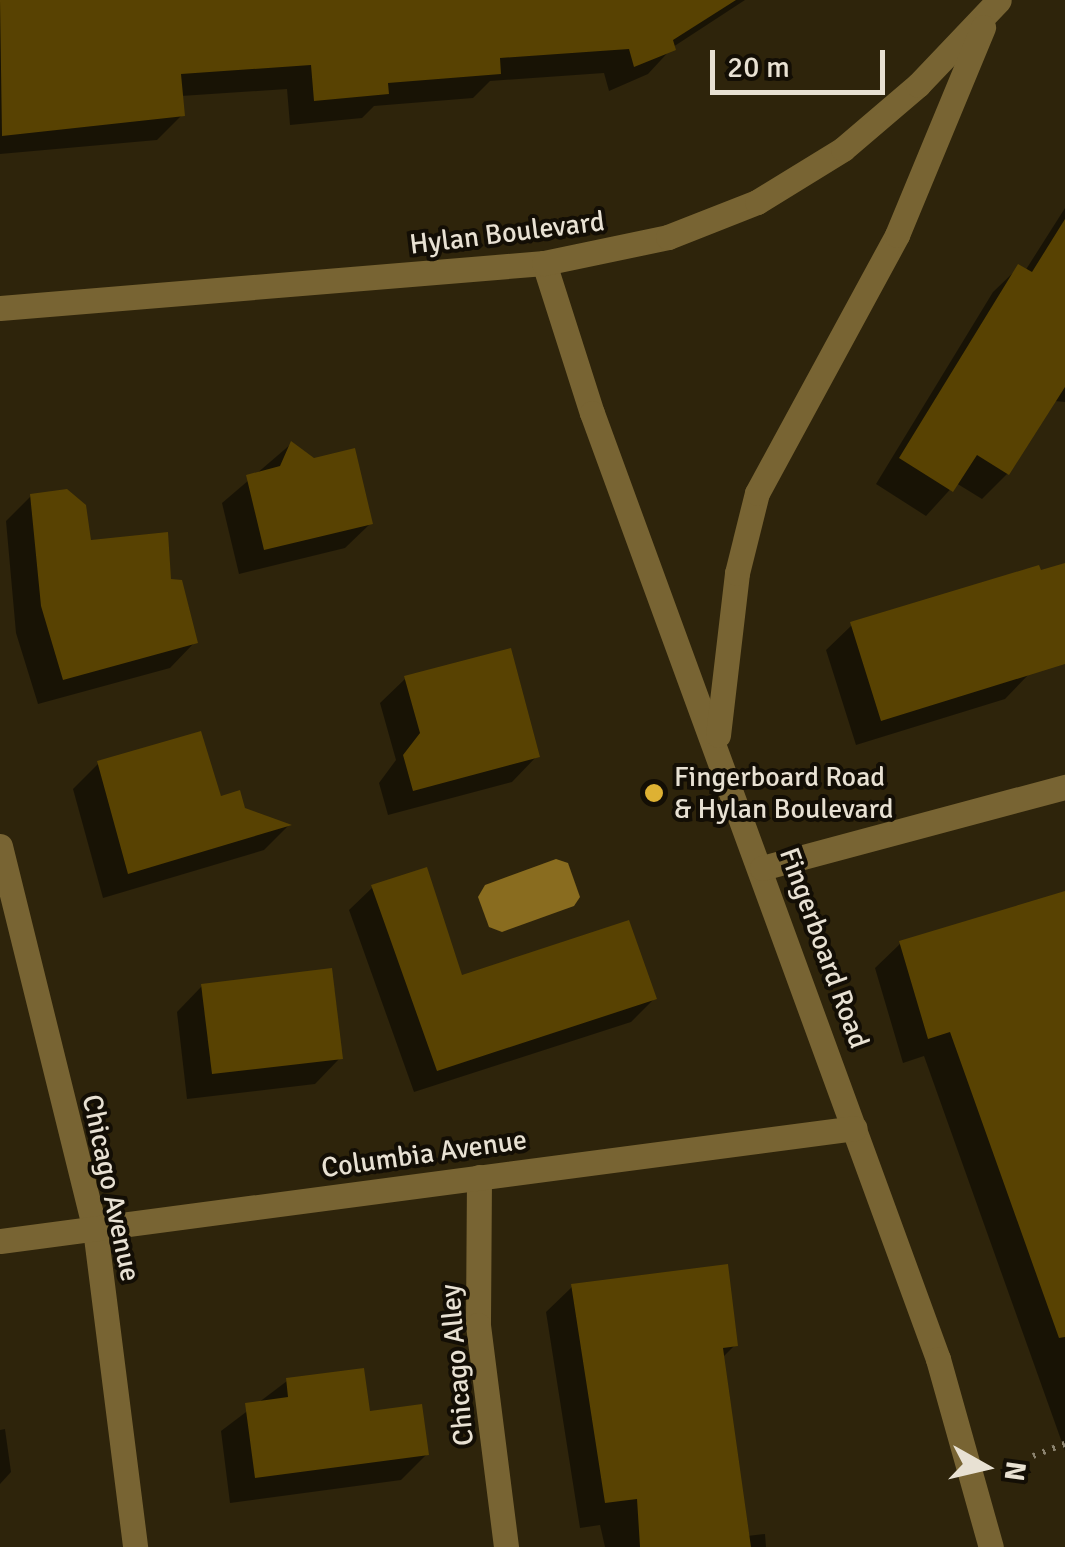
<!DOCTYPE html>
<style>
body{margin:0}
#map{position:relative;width:1065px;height:1547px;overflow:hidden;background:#2e240b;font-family:Signika,sans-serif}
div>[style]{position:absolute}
.water>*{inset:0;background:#896c1f}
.shadow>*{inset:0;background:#0007}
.building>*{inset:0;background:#584202}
.path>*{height:6px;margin-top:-3px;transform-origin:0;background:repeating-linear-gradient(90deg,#8a826e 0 2.5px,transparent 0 10.5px)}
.minor>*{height:25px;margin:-12.5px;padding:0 12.5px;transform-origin:12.5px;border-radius:12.5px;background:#786433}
.dots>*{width:28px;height:28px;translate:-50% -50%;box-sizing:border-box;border:5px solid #130e05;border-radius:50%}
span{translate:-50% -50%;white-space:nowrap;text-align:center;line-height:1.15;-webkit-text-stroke:8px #130e05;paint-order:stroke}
.street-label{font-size:28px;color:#e8e1d3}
.poi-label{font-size:28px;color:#e8e1d3}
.left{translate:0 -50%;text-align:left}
.north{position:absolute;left:935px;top:1417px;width:100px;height:100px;-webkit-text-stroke:8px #130e05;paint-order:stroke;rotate:98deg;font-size:28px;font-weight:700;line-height:40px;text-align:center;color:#e8e1d3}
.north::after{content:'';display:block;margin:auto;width:35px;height:45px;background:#e8e1d3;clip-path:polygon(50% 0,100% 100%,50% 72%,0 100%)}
.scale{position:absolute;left:710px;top:50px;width:175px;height:45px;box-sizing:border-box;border:5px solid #e8e1d3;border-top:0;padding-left:12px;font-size:30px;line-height:35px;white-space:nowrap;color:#e8e1d3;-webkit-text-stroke:8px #130e05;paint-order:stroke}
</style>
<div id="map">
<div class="water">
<div style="clip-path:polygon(556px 859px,568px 863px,580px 897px,574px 906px,502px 932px,489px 927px,478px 897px,485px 885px)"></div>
</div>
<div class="shadow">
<div style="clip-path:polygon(0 0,745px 0,673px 47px,648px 74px,609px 91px,604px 73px,490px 81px,473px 98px,374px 106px,362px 118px,290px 125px,287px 89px,181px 96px,182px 115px,157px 140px,0 154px)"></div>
<div style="clip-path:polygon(1065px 208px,1065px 402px,1055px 401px,1007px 474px,982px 499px,956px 483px,926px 516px,876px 484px,993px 292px,1019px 267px,1025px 271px)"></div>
<div style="clip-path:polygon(291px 444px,371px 523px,345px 548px,239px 574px,222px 503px)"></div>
<div style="clip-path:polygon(31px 496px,89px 542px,169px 581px,195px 642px,170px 668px,38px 704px,16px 633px,6px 521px)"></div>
<div style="clip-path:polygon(1065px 566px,1065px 656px,1030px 673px,1005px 699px,856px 745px,826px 650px,852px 625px,1045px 586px)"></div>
<div style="clip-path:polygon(406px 678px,537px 756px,512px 782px,388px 815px,379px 783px,396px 760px,380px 703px)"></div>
<div style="clip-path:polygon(99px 763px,219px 799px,288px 826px,264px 850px,103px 898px,73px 789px)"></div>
<div style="clip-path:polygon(373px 887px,460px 978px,654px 999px,631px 1022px,414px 1092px,349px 910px)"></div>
<div style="clip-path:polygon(1065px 894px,1065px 1451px,924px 1056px,903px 1063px,875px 968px,901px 943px)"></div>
<div style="clip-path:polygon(202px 986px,340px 1058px,315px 1084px,187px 1099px,177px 1012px)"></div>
<div style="clip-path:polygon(572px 1287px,735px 1345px,722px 1358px,747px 1536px,765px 1534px,766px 1547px,605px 1547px,600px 1525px,580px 1528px,546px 1312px)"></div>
<div style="clip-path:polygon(287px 1381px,368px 1414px,427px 1454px,401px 1480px,230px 1503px,221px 1431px)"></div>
<div style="clip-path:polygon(5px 1429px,11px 1472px,0 1484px,0 1430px)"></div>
</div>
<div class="building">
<div style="clip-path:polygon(0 0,736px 0,673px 40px,676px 50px,634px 67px,629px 49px,500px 58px,501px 74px,388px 83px,389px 94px,314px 101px,311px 65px,181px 74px,185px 116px,2px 136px)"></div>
<div style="clip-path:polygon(1065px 219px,1065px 387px,1009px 475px,977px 455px,953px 492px,899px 458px,1018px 264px,1032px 272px)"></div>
<div style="clip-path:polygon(291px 441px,314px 458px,355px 448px,373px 524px,264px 550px,246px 475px,280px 466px)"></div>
<div style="clip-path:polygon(67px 489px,86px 505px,91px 540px,168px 532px,171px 579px,182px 580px,198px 643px,63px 680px,41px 606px,30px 494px)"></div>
<div style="clip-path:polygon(1065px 563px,1065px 664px,881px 721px,850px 622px,1039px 565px,1041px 570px)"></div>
<div style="clip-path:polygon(511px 648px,540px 757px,413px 791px,403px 755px,420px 733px,404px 676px)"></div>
<div style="clip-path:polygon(201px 731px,221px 796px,240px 790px,245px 808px,292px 825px,128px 874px,97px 761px)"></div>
<div style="clip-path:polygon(427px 867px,462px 975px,629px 920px,657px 999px,437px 1071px,371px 885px)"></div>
<div style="clip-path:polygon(1065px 891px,1065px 1337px,1059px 1338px,950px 1032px,928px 1039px,899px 941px)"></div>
<div style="clip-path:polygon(332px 968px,343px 1059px,212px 1074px,201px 984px)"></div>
<div style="clip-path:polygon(728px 1264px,738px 1346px,723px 1348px,751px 1547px,640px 1547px,637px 1499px,605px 1503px,571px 1284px)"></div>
<div style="clip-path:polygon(364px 1368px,370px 1411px,422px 1404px,429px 1455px,255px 1478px,245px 1403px,288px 1397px,286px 1378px)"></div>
</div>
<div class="path">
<div style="left:1033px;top:1456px;width:34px;rotate:-21deg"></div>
</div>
<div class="minor">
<div style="left:544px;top:263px;width:157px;rotate:72.3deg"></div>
<div style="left:592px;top:413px;width:1007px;rotate:69.91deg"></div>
<div style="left:938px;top:1359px;width:195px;rotate:74.3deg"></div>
<div style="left:0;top:308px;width:546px;rotate:-4.73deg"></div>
<div style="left:544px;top:263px;width:127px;rotate:-11.8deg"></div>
<div style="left:668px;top:237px;width:96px;rotate:-21.5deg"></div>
<div style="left:757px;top:202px;width:101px;rotate:-31.6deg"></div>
<div style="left:843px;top:149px;width:99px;rotate:-40.5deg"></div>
<div style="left:918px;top:85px;width:117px;rotate:-46.4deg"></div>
<div style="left:718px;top:735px;width:163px;rotate:-83.3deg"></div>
<div style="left:737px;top:573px;width:82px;rotate:-76deg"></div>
<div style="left:757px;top:493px;width:294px;rotate:-61.5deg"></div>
<div style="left:897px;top:235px;width:225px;rotate:-67.5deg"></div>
<div style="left:0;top:846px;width:395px;rotate:76.1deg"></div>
<div style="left:95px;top:1229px;width:321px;rotate:82.8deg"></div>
<div style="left:762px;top:868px;width:314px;rotate:-15deg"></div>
<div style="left:479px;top:1177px;width:148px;rotate:90.4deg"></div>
<div style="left:478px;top:1325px;width:224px;rotate:82.8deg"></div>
<div style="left:0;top:1241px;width:862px;rotate:-7.53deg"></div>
</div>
<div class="dots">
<div style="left:654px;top:793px;background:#deb133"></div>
</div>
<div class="street-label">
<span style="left:507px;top:233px;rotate:-7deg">Hylan Boulevard</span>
<span style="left:824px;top:948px;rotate:70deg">Fingerboard Road</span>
<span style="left:424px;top:1154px;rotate:-8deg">Columbia Avenue</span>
<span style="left:111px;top:1188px;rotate:78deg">Chicago Avenue</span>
<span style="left:457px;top:1365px;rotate:-95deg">Chicago Alley</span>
</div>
<div class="poi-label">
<span class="left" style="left:674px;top:793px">Fingerboard Road<br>&amp; Hylan Boulevard</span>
</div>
<div class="north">N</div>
<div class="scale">20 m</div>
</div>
